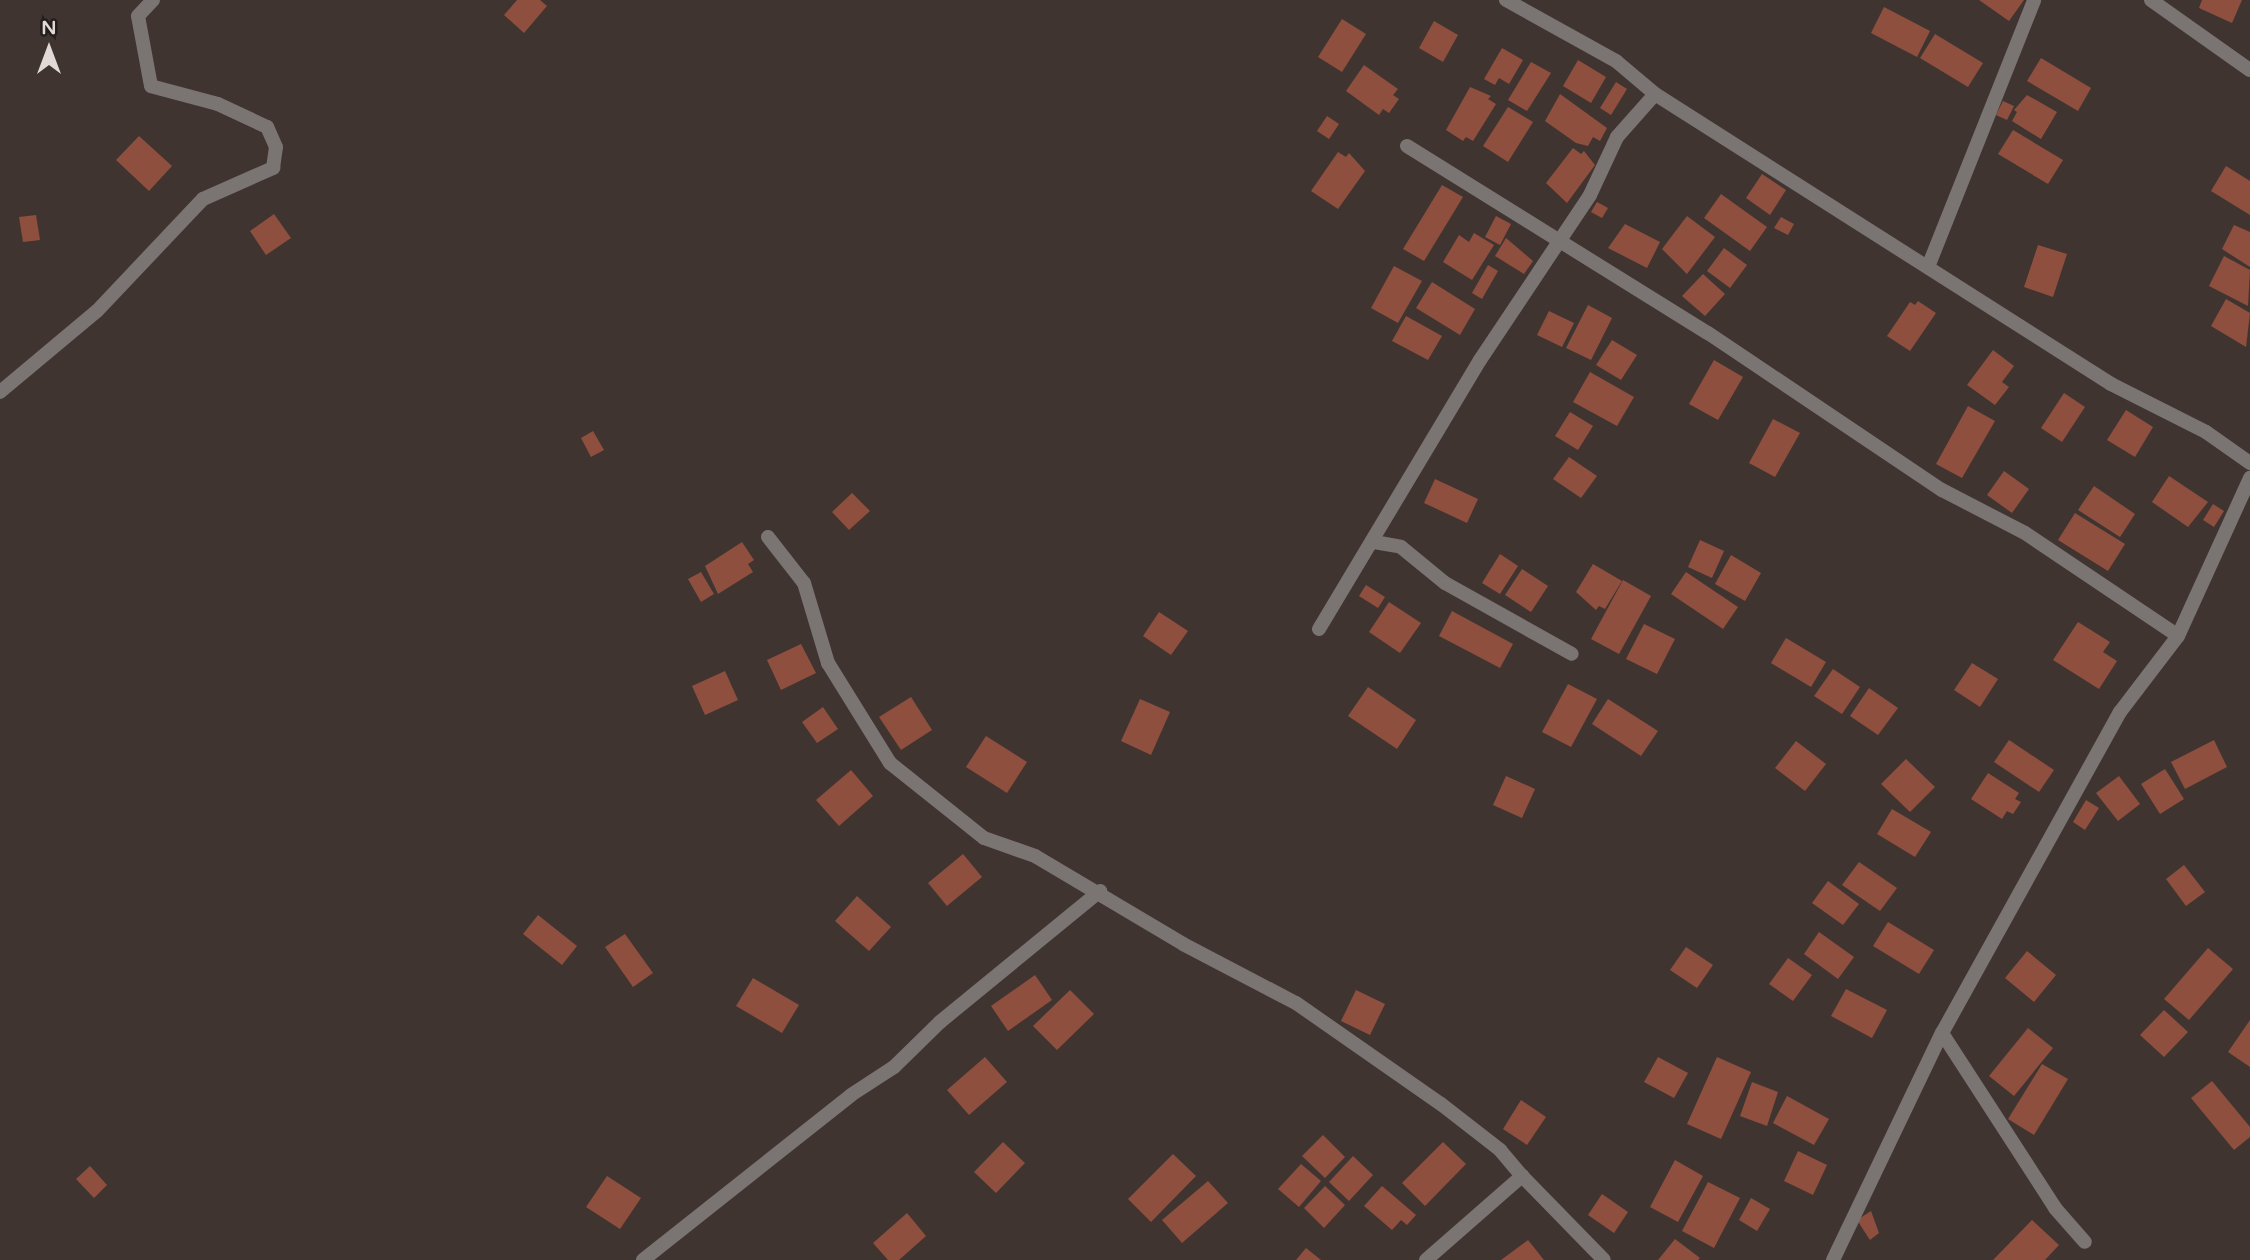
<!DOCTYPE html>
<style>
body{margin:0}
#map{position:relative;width:2250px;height:1260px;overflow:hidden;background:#403431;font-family:"Varela Round",sans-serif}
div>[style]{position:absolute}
.building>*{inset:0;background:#8e4f3e}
.minor>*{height:14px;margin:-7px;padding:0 7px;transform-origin:7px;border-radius:7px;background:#7a7472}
span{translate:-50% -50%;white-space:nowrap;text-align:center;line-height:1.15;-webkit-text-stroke:5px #231d1c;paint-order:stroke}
.north{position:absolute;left:14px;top:14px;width:70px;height:70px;-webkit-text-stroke:5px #231d1c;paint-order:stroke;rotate:0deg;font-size:19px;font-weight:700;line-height:28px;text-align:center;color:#e0d9d6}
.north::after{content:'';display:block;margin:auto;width:24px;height:32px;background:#e0d9d6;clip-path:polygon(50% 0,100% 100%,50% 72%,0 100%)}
</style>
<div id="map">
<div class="building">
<div style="clip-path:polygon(517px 0,540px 0,547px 6px,524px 33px,504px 15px)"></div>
<div style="clip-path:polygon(1979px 0,2024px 0,2009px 21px)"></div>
<div style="clip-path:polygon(2202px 0,2242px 0,2232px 23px,2199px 8px)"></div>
<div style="clip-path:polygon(1884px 7px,1930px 31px,1917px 57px,1871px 33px)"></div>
<div style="clip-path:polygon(1342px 19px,1366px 34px,1342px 72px,1318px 57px)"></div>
<div style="clip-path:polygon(1434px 21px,1458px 35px,1443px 62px,1419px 48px)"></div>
<div style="clip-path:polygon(1935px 34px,1983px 63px,1968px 87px,1920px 58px)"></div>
<div style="clip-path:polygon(1502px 48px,1523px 60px,1509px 84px,1499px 78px,1495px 85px,1484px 79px)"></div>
<div style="clip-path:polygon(2041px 58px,2091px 88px,2078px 111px,2027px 81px)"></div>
<div style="clip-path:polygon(1578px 60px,1606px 77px,1591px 103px,1563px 86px)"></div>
<div style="clip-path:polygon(1531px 62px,1551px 73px,1527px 111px,1508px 100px)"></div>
<div style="clip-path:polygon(1364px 65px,1398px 89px,1393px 95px,1399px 99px,1389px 113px,1383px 109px,1379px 115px,1346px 91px)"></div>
<div style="clip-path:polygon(1616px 82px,1627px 89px,1611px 115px,1600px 108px)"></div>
<div style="clip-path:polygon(1470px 87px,1491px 96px,1488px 99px,1496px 104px,1473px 141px,1466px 137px,1463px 141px,1446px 130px)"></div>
<div style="clip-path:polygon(1560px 94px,1607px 128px,1600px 141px,1593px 137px,1588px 146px,1576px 143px,1545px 121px)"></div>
<div style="clip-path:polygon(2027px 95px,2057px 112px,2041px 139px,2012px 121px,2017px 112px,2014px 110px)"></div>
<div style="clip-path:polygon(2003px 101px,2014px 106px,2007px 120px,1996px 115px)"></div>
<div style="clip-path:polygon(1508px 107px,1533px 122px,1508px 162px,1483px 146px)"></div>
<div style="clip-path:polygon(1327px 116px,1339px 124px,1329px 139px,1317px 131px)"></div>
<div style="clip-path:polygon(2013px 130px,2063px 160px,2048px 184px,1998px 154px)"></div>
<div style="clip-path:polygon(139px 136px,172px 166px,149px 191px,116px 160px)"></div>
<div style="clip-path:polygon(1573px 148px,1581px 154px,1584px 151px,1595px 165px,1567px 203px,1546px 183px)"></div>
<div style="clip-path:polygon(1338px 152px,1346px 157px,1349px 153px,1365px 171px,1338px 209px,1311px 191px)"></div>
<div style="clip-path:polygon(2226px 166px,2250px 181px,2250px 215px,2211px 191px)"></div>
<div style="clip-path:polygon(1762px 174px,1786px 190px,1770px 215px,1746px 198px)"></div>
<div style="clip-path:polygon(1442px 185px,1463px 197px,1424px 261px,1403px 249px)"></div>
<div style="clip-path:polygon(1721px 194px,1767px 227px,1750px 251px,1704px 218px)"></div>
<div style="clip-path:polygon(1597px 202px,1608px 208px,1602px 218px,1591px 212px)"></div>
<div style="clip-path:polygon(274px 214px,291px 238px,266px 255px,250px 231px)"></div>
<div style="clip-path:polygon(36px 215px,40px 240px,23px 242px,19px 217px)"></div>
<div style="clip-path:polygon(1496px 216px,1511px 224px,1500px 245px,1485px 237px)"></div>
<div style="clip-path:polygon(1687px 216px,1715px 237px,1687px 274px,1662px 249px)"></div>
<div style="clip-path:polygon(1781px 217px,1794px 224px,1788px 235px,1774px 228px)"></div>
<div style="clip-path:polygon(1625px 224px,1660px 242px,1647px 268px,1608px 248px)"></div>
<div style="clip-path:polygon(2234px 225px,2250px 232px,2250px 267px,2222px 249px)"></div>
<div style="clip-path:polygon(1474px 233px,1494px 245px,1472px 280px,1443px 262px,1459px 235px,1469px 242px)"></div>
<div style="clip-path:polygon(1506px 238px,1533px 261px,1524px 274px,1495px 256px)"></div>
<div style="clip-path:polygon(2038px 245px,2067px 254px,2053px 297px,2024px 287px)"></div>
<div style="clip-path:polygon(1724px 248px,1747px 265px,1730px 288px,1707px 271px)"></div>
<div style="clip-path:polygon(2224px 256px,2250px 270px,2248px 306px,2209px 286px)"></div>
<div style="clip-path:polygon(1488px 265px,1498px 271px,1482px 299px,1472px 293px)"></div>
<div style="clip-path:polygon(1394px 266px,1422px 281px,1398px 323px,1371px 308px)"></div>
<div style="clip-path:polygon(1703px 274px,1725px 294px,1705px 316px,1682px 296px)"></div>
<div style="clip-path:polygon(1432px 282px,1475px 309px,1460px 335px,1416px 308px)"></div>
<div style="clip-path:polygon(2226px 299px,2250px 313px,2246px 347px,2211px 326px)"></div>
<div style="clip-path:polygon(1918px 301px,1936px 313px,1910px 351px,1887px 336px,1910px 302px,1915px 305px)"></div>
<div style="clip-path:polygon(1588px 305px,1612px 318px,1591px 360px,1566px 348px)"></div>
<div style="clip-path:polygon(1549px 311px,1574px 323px,1562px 347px,1537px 335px)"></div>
<div style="clip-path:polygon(1406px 316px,1442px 336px,1428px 360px,1392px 341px)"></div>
<div style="clip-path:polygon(1612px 340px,1637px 355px,1621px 380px,1596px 365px)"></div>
<div style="clip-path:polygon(1993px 350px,2014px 366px,2002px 382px,2009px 387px,1995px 405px,1967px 385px)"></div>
<div style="clip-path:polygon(1714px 360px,1743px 377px,1718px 420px,1689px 404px)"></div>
<div style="clip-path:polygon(1590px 372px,1634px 397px,1617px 426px,1573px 402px)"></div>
<div style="clip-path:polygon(2064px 393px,2085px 407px,2062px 442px,2041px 428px)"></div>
<div style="clip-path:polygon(1968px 406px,1995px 421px,1962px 478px,1936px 464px)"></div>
<div style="clip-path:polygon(2126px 410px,2153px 427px,2135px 457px,2107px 440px)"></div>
<div style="clip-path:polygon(1570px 412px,1593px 426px,1578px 450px,1555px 436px)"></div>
<div style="clip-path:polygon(1773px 419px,1800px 433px,1775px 477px,1749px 463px)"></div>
<div style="clip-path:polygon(593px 431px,604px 450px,591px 457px,581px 438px)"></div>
<div style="clip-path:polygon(1569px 457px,1597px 476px,1581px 498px,1553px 479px)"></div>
<div style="clip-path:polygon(2004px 471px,2029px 489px,2012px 513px,1987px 495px)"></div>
<div style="clip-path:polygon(2169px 476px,2208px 502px,2188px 527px,2152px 502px)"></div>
<div style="clip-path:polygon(1435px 479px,1478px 499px,1467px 523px,1424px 503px)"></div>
<div style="clip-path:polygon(2094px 486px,2135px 514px,2120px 537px,2078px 510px)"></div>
<div style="clip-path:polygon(852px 493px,870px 511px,849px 530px,832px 512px)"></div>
<div style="clip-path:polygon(2213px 504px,2224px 511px,2214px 527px,2203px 520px)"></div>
<div style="clip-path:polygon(2075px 513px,2125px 544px,2108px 571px,2058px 540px)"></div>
<div style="clip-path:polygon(1700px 540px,1724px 551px,1712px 578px,1688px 567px)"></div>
<div style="clip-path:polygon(742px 542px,754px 560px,748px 564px,753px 572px,718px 594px,705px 566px)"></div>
<div style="clip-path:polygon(1500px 554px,1518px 566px,1500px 594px,1482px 583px)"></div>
<div style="clip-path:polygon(1731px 555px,1761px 573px,1745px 601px,1715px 584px)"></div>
<div style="clip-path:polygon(1593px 564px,1622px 581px,1605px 609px,1599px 606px,1596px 610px,1576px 592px)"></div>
<div style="clip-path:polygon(1522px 569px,1548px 586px,1531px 612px,1505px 595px)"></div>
<div style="clip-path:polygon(701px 572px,714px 594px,701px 602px,688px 579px)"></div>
<div style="clip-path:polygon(1686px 572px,1738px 607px,1723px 629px,1671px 594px)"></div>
<div style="clip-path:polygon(1623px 580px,1651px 596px,1619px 654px,1591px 639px)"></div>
<div style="clip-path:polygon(1366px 585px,1385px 597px,1378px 608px,1359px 596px)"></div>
<div style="clip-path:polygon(1389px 602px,1421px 623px,1400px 653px,1369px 632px)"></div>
<div style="clip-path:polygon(1452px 611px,1513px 644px,1500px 668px,1439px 636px)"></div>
<div style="clip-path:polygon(1159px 612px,1188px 631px,1171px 655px,1143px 636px)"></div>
<div style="clip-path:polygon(2078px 622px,2110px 642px,2103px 652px,2117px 661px,2099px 689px,2053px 660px)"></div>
<div style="clip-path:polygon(1644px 624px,1675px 639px,1657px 674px,1626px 659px)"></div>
<div style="clip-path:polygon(1786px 638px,1826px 662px,1811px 687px,1771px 663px)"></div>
<div style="clip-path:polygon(801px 644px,816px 673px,781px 690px,767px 660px)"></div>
<div style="clip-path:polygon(1972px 663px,1998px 679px,1980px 707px,1954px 690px)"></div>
<div style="clip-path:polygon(1833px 669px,1860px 687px,1842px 714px,1814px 696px)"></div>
<div style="clip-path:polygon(725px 671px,738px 700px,705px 715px,692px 686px)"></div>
<div style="clip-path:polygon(1568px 684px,1597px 699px,1571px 747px,1542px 732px)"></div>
<div style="clip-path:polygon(1368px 687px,1416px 720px,1397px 749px,1348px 716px)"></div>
<div style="clip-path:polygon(1869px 688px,1898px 708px,1878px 735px,1850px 716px)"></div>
<div style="clip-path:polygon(911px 697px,932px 730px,901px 750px,879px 717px)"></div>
<div style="clip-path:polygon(1140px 699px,1170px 712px,1151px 755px,1121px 741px)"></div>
<div style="clip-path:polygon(1608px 699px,1658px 731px,1641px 756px,1592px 724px)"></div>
<div style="clip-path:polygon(823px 707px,838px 729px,817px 743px,802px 722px)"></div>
<div style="clip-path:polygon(986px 736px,1027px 762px,1007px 793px,966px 767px)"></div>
<div style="clip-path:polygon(2009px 740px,2054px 770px,2039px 792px,1994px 762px)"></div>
<div style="clip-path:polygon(2214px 740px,2227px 767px,2185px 789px,2171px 762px)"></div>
<div style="clip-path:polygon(1796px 741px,1826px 764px,1805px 791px,1775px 768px)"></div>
<div style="clip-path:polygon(1906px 759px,1935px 787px,1910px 812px,1881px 784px)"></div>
<div style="clip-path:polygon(2165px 769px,2184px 799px,2160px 814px,2141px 784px)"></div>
<div style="clip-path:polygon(851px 770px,873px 796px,839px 826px,816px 800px)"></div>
<div style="clip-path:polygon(1988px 773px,2019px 793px,2015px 799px,2021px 802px,2013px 814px,2007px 811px,2002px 819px,1971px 799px)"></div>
<div style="clip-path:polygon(1506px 776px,1535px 789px,1522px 818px,1493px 805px)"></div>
<div style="clip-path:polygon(2119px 776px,2140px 804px,2118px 821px,2096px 793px)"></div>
<div style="clip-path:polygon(2086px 800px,2099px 808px,2085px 830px,2073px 822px)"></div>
<div style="clip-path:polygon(1892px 809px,1931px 832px,1915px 857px,1877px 834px)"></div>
<div style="clip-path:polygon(963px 854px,982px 877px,947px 906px,928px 883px)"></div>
<div style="clip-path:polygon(1859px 862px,1897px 888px,1880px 911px,1842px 885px)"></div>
<div style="clip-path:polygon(2184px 865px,2205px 892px,2186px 906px,2166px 879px)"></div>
<div style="clip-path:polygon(1828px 881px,1859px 904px,1843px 925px,1812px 903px)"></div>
<div style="clip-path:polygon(857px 896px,891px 927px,869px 951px,835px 921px)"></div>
<div style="clip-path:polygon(538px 915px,577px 946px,562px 965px,523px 934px)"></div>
<div style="clip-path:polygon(1888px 922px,1934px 950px,1919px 974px,1873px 946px)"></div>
<div style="clip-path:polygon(1819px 932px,1854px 957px,1838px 979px,1804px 954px)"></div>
<div style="clip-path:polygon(625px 934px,653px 973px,633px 987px,605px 947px)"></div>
<div style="clip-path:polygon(1686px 947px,1713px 965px,1697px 988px,1670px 970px)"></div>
<div style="clip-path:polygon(2208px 948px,2233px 969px,2189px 1020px,2164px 999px)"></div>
<div style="clip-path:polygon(2027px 951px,2056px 975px,2034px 1002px,2005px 978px)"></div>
<div style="clip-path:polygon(1788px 958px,1812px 975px,1793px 1001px,1769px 984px)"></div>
<div style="clip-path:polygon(1035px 975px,1052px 1000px,1008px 1031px,991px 1006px)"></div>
<div style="clip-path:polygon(753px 978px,799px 1005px,782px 1033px,736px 1006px)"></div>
<div style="clip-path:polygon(1846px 989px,1887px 1010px,1872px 1038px,1831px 1016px)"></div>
<div style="clip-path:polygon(1070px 990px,1094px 1014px,1057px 1050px,1033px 1026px)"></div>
<div style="clip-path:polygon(1356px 990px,1385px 1004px,1370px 1035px,1341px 1021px)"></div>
<div style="clip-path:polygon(2164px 1010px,2188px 1032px,2164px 1057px,2140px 1035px)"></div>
<div style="clip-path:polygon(2250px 1020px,2250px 1067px,2228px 1052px)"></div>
<div style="clip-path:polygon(2028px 1028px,2053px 1048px,2014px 1096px,1989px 1076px)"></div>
<div style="clip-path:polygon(985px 1057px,1007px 1082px,969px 1115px,947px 1090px)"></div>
<div style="clip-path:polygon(1658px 1057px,1688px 1073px,1674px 1098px,1644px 1082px)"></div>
<div style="clip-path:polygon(1717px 1057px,1751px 1072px,1721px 1139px,1687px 1124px)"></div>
<div style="clip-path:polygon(2042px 1064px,2068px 1079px,2034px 1135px,2008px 1119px)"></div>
<div style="clip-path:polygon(2212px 1081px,2250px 1127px,2250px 1137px,2234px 1150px,2191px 1098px)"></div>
<div style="clip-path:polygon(1752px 1082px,1778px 1092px,1767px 1126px,1740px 1116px)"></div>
<div style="clip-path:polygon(1787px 1096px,1829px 1119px,1814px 1145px,1773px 1123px)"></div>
<div style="clip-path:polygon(1521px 1100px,1546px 1117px,1527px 1145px,1503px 1129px)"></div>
<div style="clip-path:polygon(1323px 1135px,1345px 1157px,1325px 1178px,1302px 1156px)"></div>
<div style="clip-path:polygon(1003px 1142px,1025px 1163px,996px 1193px,974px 1172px)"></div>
<div style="clip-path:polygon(1443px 1142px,1466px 1164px,1425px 1206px,1402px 1183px)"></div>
<div style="clip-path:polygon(1798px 1151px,1827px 1165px,1813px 1195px,1784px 1181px)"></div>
<div style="clip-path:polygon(1173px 1154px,1196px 1176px,1151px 1222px,1128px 1199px)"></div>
<div style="clip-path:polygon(1353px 1156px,1373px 1175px,1349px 1201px,1329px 1182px)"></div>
<div style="clip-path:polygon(1675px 1160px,1703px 1176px,1678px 1222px,1650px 1207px)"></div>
<div style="clip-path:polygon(1301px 1164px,1321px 1181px,1299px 1207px,1278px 1189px)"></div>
<div style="clip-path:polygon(90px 1166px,107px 1185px,94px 1198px,76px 1179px)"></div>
<div style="clip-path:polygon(607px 1176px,641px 1198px,620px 1229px,586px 1207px)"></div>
<div style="clip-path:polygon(1208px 1181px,1228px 1203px,1182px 1243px,1162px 1220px)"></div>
<div style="clip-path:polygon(1708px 1182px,1740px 1198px,1714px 1248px,1682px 1231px)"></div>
<div style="clip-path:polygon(1325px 1186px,1345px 1205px,1324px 1228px,1304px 1208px)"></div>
<div style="clip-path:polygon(1382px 1186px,1416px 1215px,1407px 1225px,1401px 1220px,1392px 1230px,1364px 1206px)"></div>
<div style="clip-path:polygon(1602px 1194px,1628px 1212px,1614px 1233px,1588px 1215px)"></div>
<div style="clip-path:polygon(1751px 1198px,1770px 1209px,1757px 1231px,1739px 1220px)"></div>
<div style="clip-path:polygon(1871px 1211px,1879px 1233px,1870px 1240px,1857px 1220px)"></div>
<div style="clip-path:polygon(907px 1213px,926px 1236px,899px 1260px,888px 1260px,873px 1243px)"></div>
<div style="clip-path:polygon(2032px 1220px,2059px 1245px,2045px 1260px,1993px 1260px)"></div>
<div style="clip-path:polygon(1675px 1239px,1700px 1258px,1698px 1260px,1658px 1260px)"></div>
<div style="clip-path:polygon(1528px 1240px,1544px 1260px,1501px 1260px)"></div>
<div style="clip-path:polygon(1306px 1248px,1321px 1260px,1296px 1260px)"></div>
</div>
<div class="minor">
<div style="left:1506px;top:0;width:126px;rotate:29deg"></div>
<div style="left:1616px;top:61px;width:51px;rotate:40.2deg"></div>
<div style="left:1655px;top:94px;width:540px;rotate:32.45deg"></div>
<div style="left:2111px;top:384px;width:106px;rotate:26.8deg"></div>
<div style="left:2206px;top:432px;width:54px;rotate:35.2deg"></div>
<div style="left:2151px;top:0;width:121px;rotate:35.3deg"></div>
<div style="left:1407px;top:146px;width:354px;rotate:31.9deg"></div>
<div style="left:1708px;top:333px;width:282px;rotate:33.9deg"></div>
<div style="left:1942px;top:490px;width:93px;rotate:27.4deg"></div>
<div style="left:2025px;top:533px;width:184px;rotate:33.9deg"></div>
<div style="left:1928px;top:267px;width:287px;rotate:-68.3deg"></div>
<div style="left:0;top:392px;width:126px;rotate:-39.9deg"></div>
<div style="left:97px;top:311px;width:154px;rotate:-46.6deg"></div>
<div style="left:203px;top:199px;width:77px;rotate:-23.9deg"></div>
<div style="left:273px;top:168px;width:21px;rotate:-82deg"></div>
<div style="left:276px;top:147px;width:22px;rotate:-114deg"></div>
<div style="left:267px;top:127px;width:54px;rotate:-154.9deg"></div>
<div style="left:218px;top:104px;width:69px;rotate:-165deg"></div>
<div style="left:151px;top:86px;width:71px;rotate:-100.5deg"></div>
<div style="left:138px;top:16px;width:22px;rotate:-47deg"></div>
<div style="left:768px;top:537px;width:58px;rotate:52deg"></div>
<div style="left:804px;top:583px;width:84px;rotate:73.3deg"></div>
<div style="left:828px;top:663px;width:118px;rotate:58.2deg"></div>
<div style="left:890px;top:763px;width:120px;rotate:38.6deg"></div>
<div style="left:984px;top:838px;width:54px;rotate:19.4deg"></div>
<div style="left:1035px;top:856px;width:172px;rotate:30.7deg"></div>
<div style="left:1183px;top:944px;width:127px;rotate:27.6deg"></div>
<div style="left:1296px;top:1003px;width:177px;rotate:34.9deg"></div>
<div style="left:1441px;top:1104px;width:75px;rotate:37.9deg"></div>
<div style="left:1500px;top:1150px;width:34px;rotate:50deg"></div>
<div style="left:1374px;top:542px;width:27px;rotate:10deg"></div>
<div style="left:1401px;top:547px;width:57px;rotate:39.3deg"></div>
<div style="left:1445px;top:583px;width:145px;rotate:29.2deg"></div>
<div style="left:1319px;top:629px;width:313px;rotate:-59.1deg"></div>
<div style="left:1480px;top:360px;width:198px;rotate:-56.3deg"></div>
<div style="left:1590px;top:195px;width:64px;rotate:-65deg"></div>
<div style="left:1617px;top:137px;width:57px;rotate:-48.5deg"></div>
<div style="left:1942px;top:1033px;width:208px;rotate:57.1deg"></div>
<div style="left:2055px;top:1208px;width:45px;rotate:48.6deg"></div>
<div style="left:643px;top:1260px;width:265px;rotate:-38.4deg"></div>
<div style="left:851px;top:1095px;width:51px;rotate:-33.1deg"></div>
<div style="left:894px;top:1067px;width:64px;rotate:-44.4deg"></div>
<div style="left:940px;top:1022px;width:207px;rotate:-39.3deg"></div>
<div style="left:1426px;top:1260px;width:128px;rotate:-41.2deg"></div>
<div style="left:1522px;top:1176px;width:117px;rotate:45.7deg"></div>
<div style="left:1833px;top:1260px;width:252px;rotate:-64.4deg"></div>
<div style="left:1942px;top:1033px;width:367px;rotate:-61deg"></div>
<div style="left:2120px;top:712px;width:96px;rotate:-52.7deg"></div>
<div style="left:2178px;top:636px;width:174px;rotate:-65.5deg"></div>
</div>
<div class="north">N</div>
</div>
